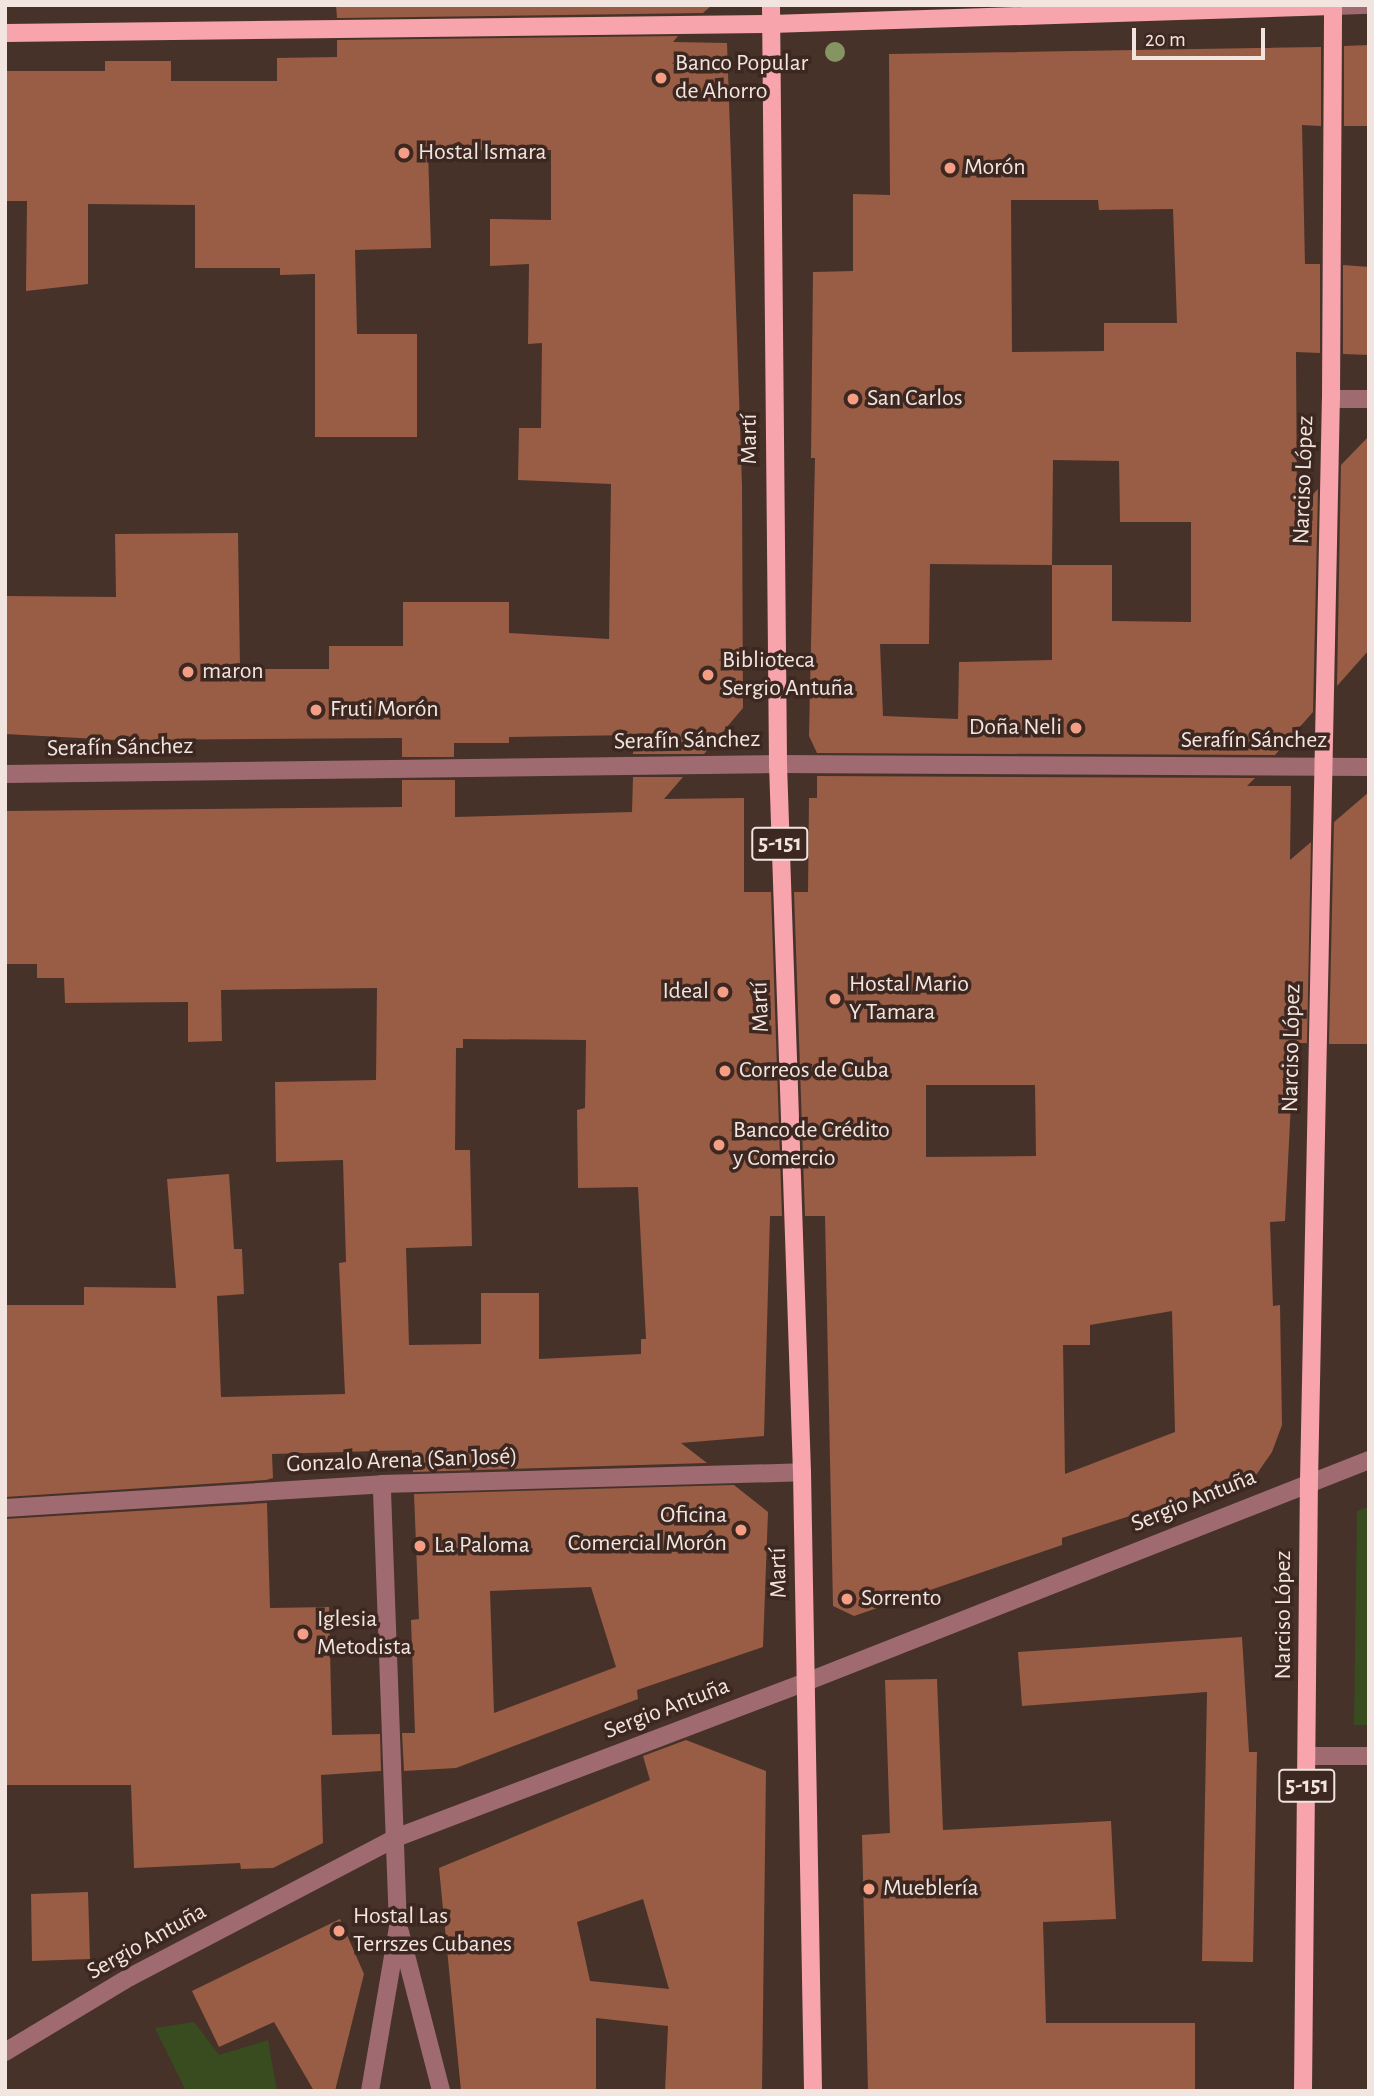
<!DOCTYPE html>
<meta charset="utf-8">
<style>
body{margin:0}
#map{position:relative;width:1374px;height:2096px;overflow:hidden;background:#47322a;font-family:"Alegreya Sans",sans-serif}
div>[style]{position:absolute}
.green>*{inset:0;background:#384c20}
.building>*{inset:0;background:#995c45}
.minor>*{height:18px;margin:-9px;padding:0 9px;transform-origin:9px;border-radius:9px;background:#9f6b71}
.major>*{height:18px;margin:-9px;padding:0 9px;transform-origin:9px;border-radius:9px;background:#f7a4ad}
.trees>*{width:20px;height:20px;margin:-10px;border-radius:50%;background:#869362}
.dots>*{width:19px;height:19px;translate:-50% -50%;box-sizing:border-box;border:4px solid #3c2820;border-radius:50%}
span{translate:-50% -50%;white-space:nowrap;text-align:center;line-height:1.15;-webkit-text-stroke:7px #3c2820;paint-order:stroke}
.shield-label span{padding:2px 5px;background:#3c2820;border:2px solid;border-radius:5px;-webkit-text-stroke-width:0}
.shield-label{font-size:23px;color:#f2e4df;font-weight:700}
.poi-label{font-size:24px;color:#f2e4df}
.left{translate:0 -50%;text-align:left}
.right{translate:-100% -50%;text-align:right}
.street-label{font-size:24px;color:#f2e4df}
.frame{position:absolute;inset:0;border:7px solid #f2e4df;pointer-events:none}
.scale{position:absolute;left:1132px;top:28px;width:133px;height:32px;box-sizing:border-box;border:4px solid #f2e4df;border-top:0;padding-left:9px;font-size:21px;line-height:24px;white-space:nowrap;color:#f2e4df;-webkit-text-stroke:5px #3c2820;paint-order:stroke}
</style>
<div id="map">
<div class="green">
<div style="clip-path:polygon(1369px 1507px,1369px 1725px,1354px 1725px,1357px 1511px)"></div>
<div style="clip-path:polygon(194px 2022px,219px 2055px,268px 2040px,277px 2091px,186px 2091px,155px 2028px)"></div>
</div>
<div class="building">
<div style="clip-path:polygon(336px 5px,712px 5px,703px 13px,337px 18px)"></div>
<div style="clip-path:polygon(678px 36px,673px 42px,727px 43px,742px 485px,743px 708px,704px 754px,633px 754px,634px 735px,509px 737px,509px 743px,454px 743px,454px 757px,402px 757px,402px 738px,117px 740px,5px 734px,5px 596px,116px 597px,115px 534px,238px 533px,240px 669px,329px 669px,329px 646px,403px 646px,403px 602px,509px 602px,509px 633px,609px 639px,611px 484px,518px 480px,519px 428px,541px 428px,542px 343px,528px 344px,529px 264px,490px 266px,490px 219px,551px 220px,551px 150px,428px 150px,431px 248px,355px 250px,357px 334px,417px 334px,417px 437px,315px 437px,315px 274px,280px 275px,280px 268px,195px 268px,195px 205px,88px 204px,88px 284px,26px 291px,27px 201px,5px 201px,5px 71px,105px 71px,105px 61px,171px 61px,171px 81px,277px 81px,277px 58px,337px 57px,337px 40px)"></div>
<div style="clip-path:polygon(1369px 45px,1369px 126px,1344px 126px,1344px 46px)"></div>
<div style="clip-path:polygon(evenodd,1321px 47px,1321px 126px,1302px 125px,1305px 264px,1320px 264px,1320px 353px,1296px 352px,1297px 511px,1318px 489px,1313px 712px,1275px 755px,817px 753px,809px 736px,815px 458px,811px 458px,813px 272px,853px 271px,853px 194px,890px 195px,889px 54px,1321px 47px,1011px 200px,1098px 200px,1099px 210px,1173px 209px,1177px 323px,1104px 323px,1104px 351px,1012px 352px,1011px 200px,1321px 47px,1053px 460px,1119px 461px,1120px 522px,1191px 522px,1191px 622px,1112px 621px,1112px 565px,1052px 565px,1053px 460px,1321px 47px,930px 564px,1052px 565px,1052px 660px,959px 662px,958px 719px,883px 716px,880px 644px,929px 644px,930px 564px)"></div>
<div style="clip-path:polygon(1343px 265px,1369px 267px,1369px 355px,1343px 354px)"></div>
<div style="clip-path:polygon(1369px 436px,1369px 650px,1337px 686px,1341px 465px)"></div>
<div style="clip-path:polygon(evenodd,817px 776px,1255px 778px,1247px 786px,1291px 786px,1290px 860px,1311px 842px,1307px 1043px,1294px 1043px,1285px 1221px,1270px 1222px,1273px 1306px,1280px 1305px,1282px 1425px,1272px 1452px,1256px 1475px,1062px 1538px,1062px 1545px,854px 1616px,833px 1606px,825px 1216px,805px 1216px,794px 892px,808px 892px,809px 798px,817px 798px,817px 776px,926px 1085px,1035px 1085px,1036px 1156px,926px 1157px,926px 1085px,817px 776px,1172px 1311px,1175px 1432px,1065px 1474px,1063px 1345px,1090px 1345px,1090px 1325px,1172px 1311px)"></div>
<div style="clip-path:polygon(evenodd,633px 777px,683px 777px,664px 799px,744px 798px,744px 892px,771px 892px,782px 1216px,770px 1216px,764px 1436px,681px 1443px,707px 1463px,413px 1472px,412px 1450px,272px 1454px,273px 1478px,266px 1480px,5px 1497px,7px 1305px,84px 1305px,84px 1287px,176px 1288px,167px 1179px,229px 1174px,234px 1249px,242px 1249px,244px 1294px,217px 1296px,221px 1397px,345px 1394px,339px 1263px,346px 1262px,343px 1160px,276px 1162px,275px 1082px,376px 1080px,377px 988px,221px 990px,222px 1041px,188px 1042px,188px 1002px,65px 1003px,64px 978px,37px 978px,37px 964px,5px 964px,5px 811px,402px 807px,402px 780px,455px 780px,455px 817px,632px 812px,633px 777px,463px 1039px,586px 1040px,585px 1108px,577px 1110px,578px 1188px,638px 1187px,646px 1339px,641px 1339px,641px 1354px,539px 1359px,539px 1293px,481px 1293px,481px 1344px,409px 1345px,406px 1248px,472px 1246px,470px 1150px,455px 1150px,456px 1048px,463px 1048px,463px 1039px)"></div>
<div style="clip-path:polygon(1369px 792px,1369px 1044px,1329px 1044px,1334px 822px)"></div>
<div style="clip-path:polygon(evenodd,734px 1485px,768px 1512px,763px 1647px,637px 1690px,638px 1699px,456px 1768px,404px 1771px,402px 1733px,415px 1733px,411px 1620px,419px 1619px,414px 1494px,734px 1485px,591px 1587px,616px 1667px,494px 1713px,490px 1591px,591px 1587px)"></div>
<div style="clip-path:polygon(267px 1503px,270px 1608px,329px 1607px,332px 1735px,380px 1734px,381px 1771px,321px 1775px,323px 1843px,273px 1868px,241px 1869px,240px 1863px,134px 1868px,131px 1785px,5px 1785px,5px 1519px)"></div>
<div style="clip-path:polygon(1242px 1637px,1249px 1752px,1257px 1752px,1253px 1962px,1202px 1961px,1207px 1692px,1022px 1706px,1018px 1652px)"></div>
<div style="clip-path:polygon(937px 1679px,943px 1830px,1111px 1821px,1116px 1919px,1043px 1922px,1046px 2023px,1195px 2023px,1195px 2091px,868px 2091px,862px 1835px,890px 1833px,885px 1680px)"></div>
<div style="clip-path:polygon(evenodd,686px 1740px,766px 1771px,762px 2091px,665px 2091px,668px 2026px,596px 2018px,596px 2091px,461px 2091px,439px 1868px,650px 1780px,643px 1756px,686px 1740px,643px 1899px,669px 1989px,590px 1981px,577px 1922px,643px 1899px)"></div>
<div style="clip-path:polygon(88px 1892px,90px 1959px,32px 1961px,31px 1894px)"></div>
<div style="clip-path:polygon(340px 1919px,364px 1974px,335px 2091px,314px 2091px,274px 2022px,219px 2047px,192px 1991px)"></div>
</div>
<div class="minor">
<div style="left:1333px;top:6px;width:36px;rotate:-2deg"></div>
<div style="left:1331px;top:399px;width:38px"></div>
<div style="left:5px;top:774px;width:773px;rotate:-0.74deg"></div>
<div style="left:778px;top:764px;width:591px;rotate:0.29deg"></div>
<div style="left:5px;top:1508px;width:378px;rotate:-3.6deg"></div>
<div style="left:382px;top:1484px;width:420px;rotate:-1.6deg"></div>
<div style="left:1308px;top:1756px;width:61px"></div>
<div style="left:400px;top:1932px;width:164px;rotate:75.5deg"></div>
<div style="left:5px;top:2052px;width:146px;rotate:-31deg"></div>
<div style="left:130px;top:1977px;width:302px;rotate:-27.6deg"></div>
<div style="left:398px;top:1837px;width:436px;rotate:-20.8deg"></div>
<div style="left:806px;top:1682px;width:605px;rotate:-21.52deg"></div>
<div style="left:370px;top:2091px;width:166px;rotate:-80.3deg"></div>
<div style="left:398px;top:1927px;width:443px;rotate:-92.1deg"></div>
</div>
<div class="major">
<div style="left:771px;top:5px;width:759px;rotate:89.47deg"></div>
<div style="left:778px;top:764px;width:708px;rotate:88.06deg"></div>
<div style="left:802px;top:1472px;width:619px;rotate:88.98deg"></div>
<div style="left:5px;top:33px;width:766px;rotate:-0.67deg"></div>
<div style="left:771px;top:24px;width:562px;rotate:-1.83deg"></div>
<div style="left:1303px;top:2091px;width:610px;rotate:-89.44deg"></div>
<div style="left:1309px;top:1481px;width:1082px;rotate:-88.84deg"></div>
<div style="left:1331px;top:399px;width:394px;rotate:-89.7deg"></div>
</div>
<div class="trees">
<div style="left:835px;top:52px"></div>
</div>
<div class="dots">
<div style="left:661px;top:78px;background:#f49e86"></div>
<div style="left:404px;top:153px;background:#f49e86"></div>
<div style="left:950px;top:168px;background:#f49e86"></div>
<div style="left:853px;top:399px;background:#f49e86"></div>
<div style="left:188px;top:672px;background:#f49e86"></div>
<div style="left:708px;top:675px;background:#f49e86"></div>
<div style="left:316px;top:710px;background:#f49e86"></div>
<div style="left:1076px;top:728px;background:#f49e86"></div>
<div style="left:723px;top:992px;background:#f49e86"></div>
<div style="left:835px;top:999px;background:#f49e86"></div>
<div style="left:725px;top:1071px;background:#f49e86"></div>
<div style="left:719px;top:1145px;background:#f49e86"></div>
<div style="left:741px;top:1530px;background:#f49e86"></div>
<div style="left:420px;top:1546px;background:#f49e86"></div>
<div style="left:847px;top:1599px;background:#f49e86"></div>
<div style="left:303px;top:1634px;background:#f49e86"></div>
<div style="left:869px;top:1889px;background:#f49e86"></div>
<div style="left:339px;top:1931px;background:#f49e86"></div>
</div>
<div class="shield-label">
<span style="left:780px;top:844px">5-151</span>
<span style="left:1307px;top:1786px">5-151</span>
</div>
<div class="poi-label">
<span class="left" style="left:675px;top:78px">Banco Popular<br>de Ahorro</span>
<span class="left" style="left:418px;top:153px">Hostal Ismara</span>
<span class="left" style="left:964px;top:168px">Morón</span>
<span class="left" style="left:867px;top:399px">San Carlos</span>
<span class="left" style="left:722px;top:675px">Biblioteca<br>Sergio Antuña</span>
<span class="left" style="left:202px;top:672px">maron</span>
<span class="left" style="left:330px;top:710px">Fruti Morón</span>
<span class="right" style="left:1062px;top:728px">Doña Neli</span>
<span class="left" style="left:849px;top:999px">Hostal Mario<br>Y Tamara</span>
<span class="right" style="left:709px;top:992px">Ideal</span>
<span class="left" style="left:739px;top:1071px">Correos de Cuba</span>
<span class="left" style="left:733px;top:1145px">Banco de Crédito<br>y Comercio</span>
<span class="right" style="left:727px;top:1530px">Oficina<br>Comercial Morón</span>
<span class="left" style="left:434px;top:1546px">La Paloma</span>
<span class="left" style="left:861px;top:1599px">Sorrento</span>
<span class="left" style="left:317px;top:1634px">Iglesia<br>Metodista</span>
<span class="left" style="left:883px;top:1889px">Mueblería</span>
<span class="left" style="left:353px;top:1931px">Hostal Las<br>Terrszes Cubanes</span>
</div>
<div class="street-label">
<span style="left:750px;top:439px;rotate:-90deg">Martí</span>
<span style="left:1304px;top:480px;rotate:-88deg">Narciso López</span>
<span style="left:687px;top:741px;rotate:-1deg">Serafín Sánchez</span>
<span style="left:1254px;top:741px">Serafín Sánchez</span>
<span style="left:120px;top:748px;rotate:-1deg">Serafín Sánchez</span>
<span style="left:761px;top:1007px;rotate:-92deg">Martí</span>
<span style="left:1292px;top:1048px;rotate:-89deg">Narciso López</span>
<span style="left:402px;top:1461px;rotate:-2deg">Gonzalo Arena (San José)</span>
<span style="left:1194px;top:1501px;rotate:-22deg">Sergio Antuña</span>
<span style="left:779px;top:1573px;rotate:-91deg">Martí</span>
<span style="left:1284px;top:1615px;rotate:-90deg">Narciso López</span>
<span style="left:667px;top:1709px;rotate:-21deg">Sergio Antuña</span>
<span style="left:147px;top:1942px;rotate:-29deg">Sergio Antuña</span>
</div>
<div class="frame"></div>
<div class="scale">20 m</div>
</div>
